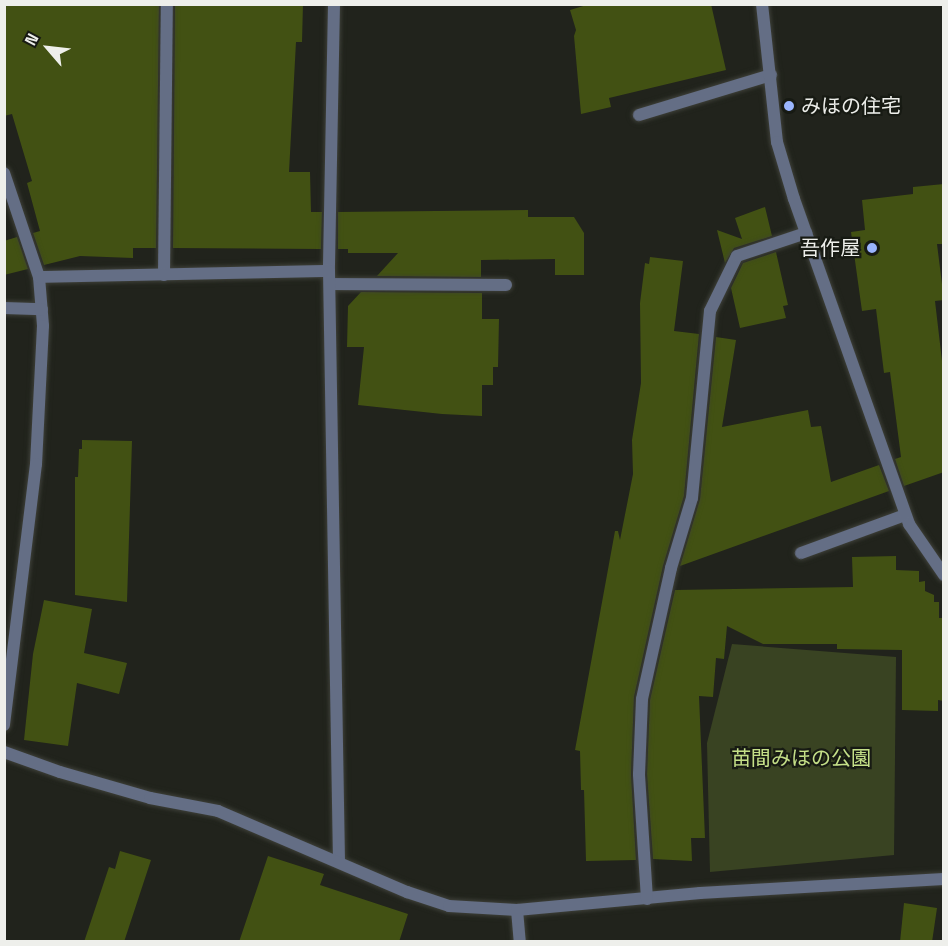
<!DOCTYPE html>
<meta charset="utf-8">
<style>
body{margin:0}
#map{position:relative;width:948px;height:946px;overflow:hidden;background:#21231c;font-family:"Space Grotesk","Noto Sans JP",sans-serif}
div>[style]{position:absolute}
.green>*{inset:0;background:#394322}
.building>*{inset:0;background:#425113}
.roads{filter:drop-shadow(0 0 2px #3e4039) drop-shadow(0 0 2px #3e4039)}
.lane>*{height:12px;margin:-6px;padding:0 6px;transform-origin:6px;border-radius:6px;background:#646e85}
.street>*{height:12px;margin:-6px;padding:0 6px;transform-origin:6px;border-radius:6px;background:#646e85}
.dots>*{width:16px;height:16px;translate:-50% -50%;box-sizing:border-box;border:3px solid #171a13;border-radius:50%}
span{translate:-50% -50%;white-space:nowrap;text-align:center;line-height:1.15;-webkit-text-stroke:4.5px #171a13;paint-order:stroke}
.poi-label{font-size:20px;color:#eeefeb}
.left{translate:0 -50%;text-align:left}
.right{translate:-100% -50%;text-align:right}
.park-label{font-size:20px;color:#c5e088}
.frame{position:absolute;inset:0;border:6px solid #eeefeb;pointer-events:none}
.north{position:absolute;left:18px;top:18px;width:60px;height:60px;-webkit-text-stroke:4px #171a13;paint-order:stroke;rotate:298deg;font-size:16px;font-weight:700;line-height:24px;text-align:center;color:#eeefeb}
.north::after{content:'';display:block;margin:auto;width:21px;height:27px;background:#eeefeb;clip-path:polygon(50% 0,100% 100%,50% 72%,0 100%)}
</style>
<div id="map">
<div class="green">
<div style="clip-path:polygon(732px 644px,896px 657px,894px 855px,710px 872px,707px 743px)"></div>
</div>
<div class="building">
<div style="clip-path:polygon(4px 4px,159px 4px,156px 248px,133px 248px,133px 258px,80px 256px,44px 265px,33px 233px,40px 231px,27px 183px,32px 181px,12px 114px,4px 116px)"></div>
<div style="clip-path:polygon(175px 4px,303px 4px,302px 42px,296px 42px,289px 172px,310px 172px,311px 212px,322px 212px,321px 249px,173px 248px)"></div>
<div style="clip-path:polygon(590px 4px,711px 4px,726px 70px,609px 98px,611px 107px,581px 114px,574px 36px,576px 30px,570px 10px)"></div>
<div style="clip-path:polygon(944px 184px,944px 244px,937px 244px,944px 300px,935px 301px,944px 378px,944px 472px,904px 486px,895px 459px,901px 457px,890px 372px,884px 373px,876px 309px,862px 311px,851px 232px,865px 230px,862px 200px,913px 194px,913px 187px)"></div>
<div style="clip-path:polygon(765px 207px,772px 236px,734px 248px,725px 263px,717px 230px,742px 239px,735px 218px)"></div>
<div style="clip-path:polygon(528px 210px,528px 217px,574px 217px,584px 233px,584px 275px,555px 275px,555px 259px,481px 260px,481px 277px,377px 276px,398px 253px,348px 253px,348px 249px,338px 249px,338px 212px)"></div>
<div style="clip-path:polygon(17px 237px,28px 269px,4px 275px,4px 241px)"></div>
<div style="clip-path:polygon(776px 252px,788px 305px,783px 306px,786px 318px,740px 328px,731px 288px,743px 263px)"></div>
<div style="clip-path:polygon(650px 257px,683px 261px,674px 331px,699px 334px,684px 496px,663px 566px,634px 697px,631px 774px,636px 860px,586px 861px,584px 790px,581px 790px,580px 751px,575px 750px,615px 531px,618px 531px,620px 540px,633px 474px,632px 440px,641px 383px,640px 303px,645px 263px,649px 264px)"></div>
<div style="clip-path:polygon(361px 292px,482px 293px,482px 319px,499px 319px,498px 367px,493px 367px,493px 385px,482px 385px,482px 416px,442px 414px,358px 405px,364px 347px,347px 347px,348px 306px)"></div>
<div style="clip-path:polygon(716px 337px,736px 340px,722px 427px,808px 410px,811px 427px,821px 426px,831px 482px,879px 465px,889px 491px,680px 566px,700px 499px)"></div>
<div style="clip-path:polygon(82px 440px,132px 441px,127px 602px,75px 595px,75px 477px,78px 477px,79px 449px,82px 449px)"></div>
<div style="clip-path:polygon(896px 556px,896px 570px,919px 571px,919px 582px,925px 581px,925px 591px,934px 595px,934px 602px,939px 602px,939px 618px,944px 618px,944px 701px,938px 700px,938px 711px,902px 710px,902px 650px,837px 649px,837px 644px,763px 644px,727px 626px,724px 659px,716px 658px,713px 697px,699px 696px,705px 838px,691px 838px,692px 861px,653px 859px,647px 774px,650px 700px,675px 590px,853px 587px,852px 557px)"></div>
<div style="clip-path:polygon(44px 600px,92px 609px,84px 653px,127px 663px,119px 694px,77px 683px,68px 746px,24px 740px,33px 654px)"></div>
<div style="clip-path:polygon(120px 851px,151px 860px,124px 942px,84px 942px,109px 867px,115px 869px)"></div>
<div style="clip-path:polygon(268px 856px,324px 874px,320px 885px,408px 914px,399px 942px,239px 942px)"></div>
<div style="clip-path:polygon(904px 903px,937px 908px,932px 942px,900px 942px)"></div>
</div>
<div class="roads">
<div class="lane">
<div style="left:639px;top:115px;width:138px;rotate:-16.9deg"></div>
<div style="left:4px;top:173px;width:110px;rotate:71.4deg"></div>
<div style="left:39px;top:277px;width:49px;rotate:85.3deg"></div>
<div style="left:43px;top:326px;width:138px;rotate:92.9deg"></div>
<div style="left:36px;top:464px;width:263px;rotate:97deg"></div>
<div style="left:164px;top:275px;width:271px;rotate:-89.4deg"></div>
<div style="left:330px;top:284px;width:176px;rotate:0.3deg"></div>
<div style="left:4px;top:308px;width:38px;rotate:2deg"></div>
<div style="left:801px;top:553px;width:111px;rotate:-20.1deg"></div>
</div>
<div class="street">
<div style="left:334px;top:4px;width:267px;rotate:91.1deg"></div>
<div style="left:329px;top:271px;width:591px;rotate:89.03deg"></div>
<div style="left:762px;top:4px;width:139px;rotate:83.8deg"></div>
<div style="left:777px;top:142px;width:59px;rotate:73.4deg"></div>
<div style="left:794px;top:199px;width:345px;rotate:70.5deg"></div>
<div style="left:909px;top:524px;width:62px;rotate:55.5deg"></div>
<div style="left:39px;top:277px;width:290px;rotate:-1.2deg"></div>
<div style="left:4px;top:752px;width:59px;rotate:19.7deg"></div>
<div style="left:60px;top:772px;width:94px;rotate:16.1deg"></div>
<div style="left:150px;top:798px;width:69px;rotate:10.8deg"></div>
<div style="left:218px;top:811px;width:206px;rotate:23.2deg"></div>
<div style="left:407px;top:892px;width:44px;rotate:18.4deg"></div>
<div style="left:449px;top:906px;width:68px;rotate:3.4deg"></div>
<div style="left:517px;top:910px;width:184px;rotate:-5.3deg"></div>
<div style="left:700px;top:893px;width:244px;rotate:-3.3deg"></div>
<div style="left:647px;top:899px;width:125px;rotate:-93.7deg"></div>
<div style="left:639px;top:774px;width:75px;rotate:-87.7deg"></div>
<div style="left:642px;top:699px;width:134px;rotate:-77.5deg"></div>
<div style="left:671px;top:568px;width:73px;rotate:-73.3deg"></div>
<div style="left:692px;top:498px;width:188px;rotate:-84.5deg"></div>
<div style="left:710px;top:311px;width:61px;rotate:-63.9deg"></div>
<div style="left:737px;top:256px;width:73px;rotate:-18.4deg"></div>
<div style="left:517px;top:910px;width:32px;rotate:85deg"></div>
</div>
</div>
<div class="dots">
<div style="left:789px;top:106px;background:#9ab5fd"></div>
<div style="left:872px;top:248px;background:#9ab5fd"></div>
</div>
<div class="poi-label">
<span class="left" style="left:801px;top:106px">みほの住宅</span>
<span class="right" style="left:860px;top:248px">吾作屋</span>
</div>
<div class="park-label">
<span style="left:801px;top:758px">苗間みほの公園</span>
</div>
<div class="frame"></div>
<div class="north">N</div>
</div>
